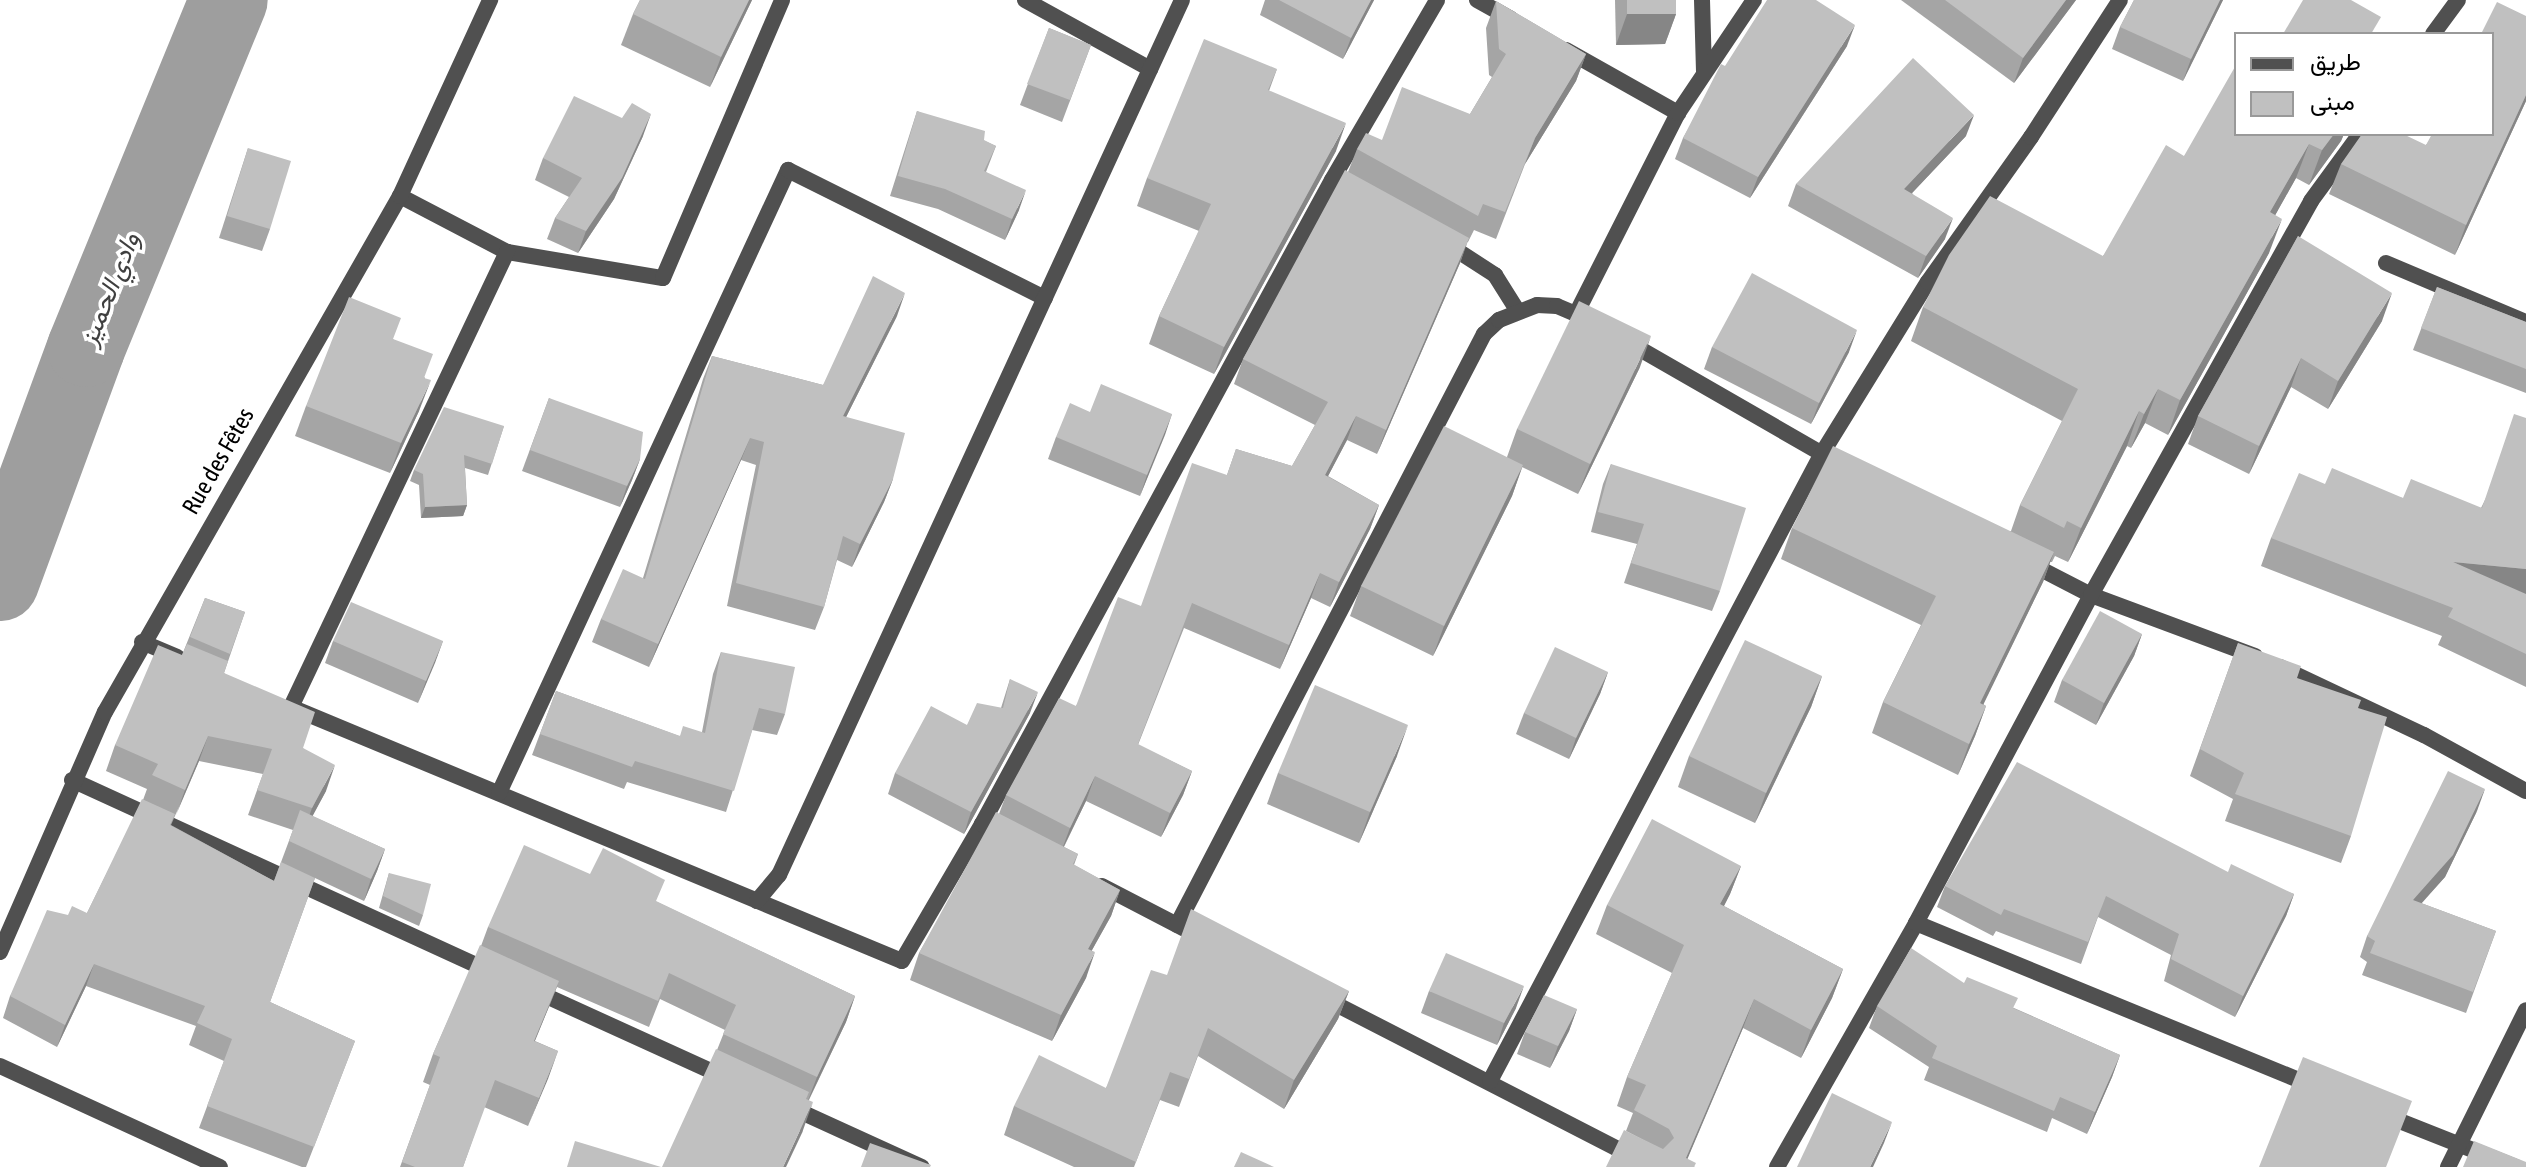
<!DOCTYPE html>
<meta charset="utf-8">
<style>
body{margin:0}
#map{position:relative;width:2526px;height:1167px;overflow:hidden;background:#fff;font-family:"Asap Condensed",Vazirmatn,sans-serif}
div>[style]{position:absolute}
.river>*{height:78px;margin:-39px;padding:0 39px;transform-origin:39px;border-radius:39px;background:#9e9e9e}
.minor>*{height:16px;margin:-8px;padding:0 8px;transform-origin:8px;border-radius:8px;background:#505050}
.wall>*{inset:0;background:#a5a5a5}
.shaded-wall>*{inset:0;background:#868686}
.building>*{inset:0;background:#c0c0c0}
span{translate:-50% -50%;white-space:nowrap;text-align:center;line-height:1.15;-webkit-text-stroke:7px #fff;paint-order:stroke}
.street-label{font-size:24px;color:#000}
.water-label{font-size:26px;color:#3f3f3f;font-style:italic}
.legend{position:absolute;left:2234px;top:32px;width:260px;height:104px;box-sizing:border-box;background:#fff;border:2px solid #999;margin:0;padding:10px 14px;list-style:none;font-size:24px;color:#000}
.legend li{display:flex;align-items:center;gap:16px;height:40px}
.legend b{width:40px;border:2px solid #999}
</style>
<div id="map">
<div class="river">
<div style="left:0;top:582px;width:249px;rotate:-69.8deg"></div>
<div style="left:86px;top:348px;width:376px;rotate:-67.7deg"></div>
</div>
<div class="minor">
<div style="left:1025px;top:0;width:143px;rotate:28.9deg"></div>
<div style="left:1477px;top:0;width:39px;rotate:29deg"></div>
<div style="left:1702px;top:0;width:71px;rotate:88.4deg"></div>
<div style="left:2433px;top:34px;width:42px;rotate:-53.7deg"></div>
<div style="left:1566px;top:50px;width:129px;rotate:29.4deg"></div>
<div style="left:1678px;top:113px;width:223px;rotate:116.9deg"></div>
<div style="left:1678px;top:113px;width:136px;rotate:-56.1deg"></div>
<div style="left:400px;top:196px;width:121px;rotate:27.6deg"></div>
<div style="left:507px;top:252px;width:158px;rotate:9.5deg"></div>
<div style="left:663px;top:278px;width:302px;rotate:-66.8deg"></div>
<div style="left:1444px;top:242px;width:61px;rotate:32.9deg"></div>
<div style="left:1495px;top:275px;width:41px;rotate:57.8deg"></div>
<div style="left:2386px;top:263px;width:152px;rotate:22.9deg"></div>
<div style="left:1626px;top:341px;width:253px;rotate:29.9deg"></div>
<div style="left:2029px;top:563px;width:70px;rotate:27.3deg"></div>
<div style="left:2091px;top:595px;width:175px;rotate:20.4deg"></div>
<div style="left:142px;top:642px;width:38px;rotate:23deg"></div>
<div style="left:2280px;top:667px;width:159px;rotate:25.3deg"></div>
<div style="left:2424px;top:735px;width:116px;rotate:28.8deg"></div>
<div style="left:291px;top:707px;width:504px;rotate:-64.61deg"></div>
<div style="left:293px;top:708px;width:659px;rotate:22.56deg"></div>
<div style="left:902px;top:961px;width:159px;rotate:-59.7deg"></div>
<div style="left:982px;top:824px;width:28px;rotate:27deg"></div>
<div style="left:72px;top:780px;width:460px;rotate:24.6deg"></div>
<div style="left:499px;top:793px;width:687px;rotate:-65.11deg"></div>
<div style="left:788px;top:170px;width:287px;rotate:26.5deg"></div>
<div style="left:982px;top:824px;width:733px;rotate:-61.48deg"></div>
<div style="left:1332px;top:180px;width:208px;rotate:-59.7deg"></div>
<div style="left:1102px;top:886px;width:93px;rotate:27.4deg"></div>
<div style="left:757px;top:901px;width:34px;rotate:-50deg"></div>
<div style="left:779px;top:875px;width:963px;rotate:-65.27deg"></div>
<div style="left:1916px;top:923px;width:372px;rotate:-61.9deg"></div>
<div style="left:2091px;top:595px;width:451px;rotate:-60.8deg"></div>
<div style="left:2311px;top:201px;width:83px;rotate:-53.8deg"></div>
<div style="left:1177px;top:925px;width:666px;rotate:-62.55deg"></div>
<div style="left:1484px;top:334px;width:21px;rotate:-43deg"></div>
<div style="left:1499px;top:320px;width:41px;rotate:-21.5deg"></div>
<div style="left:1537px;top:305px;width:20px;rotate:3deg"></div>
<div style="left:1557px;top:306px;width:38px;rotate:23deg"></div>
<div style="left:0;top:952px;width:262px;rotate:-66.4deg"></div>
<div style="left:105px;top:712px;width:594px;rotate:-60.24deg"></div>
<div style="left:400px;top:196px;width:216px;rotate:-65.3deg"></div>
<div style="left:533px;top:990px;width:210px;rotate:24.5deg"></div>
<div style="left:1324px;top:998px;width:370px;rotate:27.2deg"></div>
<div style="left:0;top:1066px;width:242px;rotate:24.7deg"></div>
<div style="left:1490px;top:1081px;width:708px;rotate:-62.13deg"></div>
<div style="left:1821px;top:455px;width:203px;rotate:-58.3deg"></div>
<div style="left:1928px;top:282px;width:178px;rotate:-54.6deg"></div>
<div style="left:2031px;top:137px;width:163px;rotate:-57deg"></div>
<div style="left:788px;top:1106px;width:147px;rotate:24.5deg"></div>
<div style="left:2387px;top:1116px;width:139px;rotate:21.6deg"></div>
<div style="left:1777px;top:1167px;width:281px;rotate:-60.3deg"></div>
<div style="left:1916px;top:923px;width:429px;rotate:22.3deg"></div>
<div style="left:2448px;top:1167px;width:175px;rotate:-63.6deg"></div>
</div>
<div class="wall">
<div style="clip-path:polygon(640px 0,752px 0,710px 87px,621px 45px,633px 14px)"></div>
<div style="clip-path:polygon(1265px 0,1374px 0,1343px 59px,1260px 15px)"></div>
<div style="clip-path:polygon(1615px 0,1676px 0,1676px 14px,1665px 44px,1616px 45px)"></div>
<div style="clip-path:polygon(1901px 0,2076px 0,2014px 83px)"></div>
<div style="clip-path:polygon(2134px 0,2223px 0,2183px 81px,2112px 49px,2120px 27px)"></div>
<div style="clip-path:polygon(1496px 1px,1586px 54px,1576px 81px,1525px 164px,1496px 239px,1474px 230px,1468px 242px,1467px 242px,1460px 263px,1377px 454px,1347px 440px,1328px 476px,1379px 505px,1370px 529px,1330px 607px,1311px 598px,1280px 669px,1184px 628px,1138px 745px,1192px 771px,1183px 795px,1161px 837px,1086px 801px,1064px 847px,1078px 854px,1074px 865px,1120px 890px,1111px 916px,1092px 950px,1086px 978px,1052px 1041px,910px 980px,919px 953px,999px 814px,1006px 795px,1076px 706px,1227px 475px,1236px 449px,1292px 466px,1315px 425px,1234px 384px,1243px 359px,1348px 172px,1357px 149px,1382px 140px,1470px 114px,1492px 77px,1489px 75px,1486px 28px)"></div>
<div style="clip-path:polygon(2526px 16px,2526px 101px,2455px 255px,2329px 194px,2341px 164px,2426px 145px)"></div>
<div style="clip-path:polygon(1049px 28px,1091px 45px,1062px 122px,1020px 105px)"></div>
<div style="clip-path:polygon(1847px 46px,1750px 198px,1675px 159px,1683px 138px,1725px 66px)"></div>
<div style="clip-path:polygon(1277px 69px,1269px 91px,1336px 151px,1214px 374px,1149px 344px,1159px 316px,1199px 231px,1137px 206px,1147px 178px)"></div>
<div style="clip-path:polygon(917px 111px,996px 146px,986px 172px,1019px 210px,1005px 240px,938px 209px,890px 196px)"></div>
<div style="clip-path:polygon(2236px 134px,2344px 134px,2341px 141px,2309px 185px,2296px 178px,2275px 215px,2269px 253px,2168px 435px,2145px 423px,2131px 448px,2127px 446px,2068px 562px,2055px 556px,2052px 562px,2050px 562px,2043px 582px,1983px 704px,1986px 706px,1975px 736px,1958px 775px,1872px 733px,1883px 702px,1921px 625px,1781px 559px,1792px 528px,2011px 531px,2020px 505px,2062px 421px,1911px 341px,1923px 307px,2103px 256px,2184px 156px)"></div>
<div style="clip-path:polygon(643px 136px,614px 199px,578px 253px,547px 239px,555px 218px,569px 197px,535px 180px,543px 158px)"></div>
<div style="clip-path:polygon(1966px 136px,1912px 193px,1945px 239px,1918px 278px,1788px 206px,1796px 184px)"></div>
<div style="clip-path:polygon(248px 148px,270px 229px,262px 251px,219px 238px)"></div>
<div style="clip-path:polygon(2298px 236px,2382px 321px,2328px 409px,2291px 387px,2249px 474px,2188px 444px,2198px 416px)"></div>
<div style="clip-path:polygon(2437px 287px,2526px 322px,2526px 393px,2413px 350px)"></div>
<div style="clip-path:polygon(897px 316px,846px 417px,893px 479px,884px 502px,852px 567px,837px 560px,824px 607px,815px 630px,727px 606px,756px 465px,741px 460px,649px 667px,592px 642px,601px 619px,643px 578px,703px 379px,712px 356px,823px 385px)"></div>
<div style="clip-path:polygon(393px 339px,425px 378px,419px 411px,390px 473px,295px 436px,306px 406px)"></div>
<div style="clip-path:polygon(1712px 347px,1849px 352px,1811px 424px,1704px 369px)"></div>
<div style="clip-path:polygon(1640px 367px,1578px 494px,1522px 467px,1512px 496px,1433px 656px,1350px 616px,1361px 586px,1507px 457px,1517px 429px)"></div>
<div style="clip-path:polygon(549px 398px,640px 459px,632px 480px,620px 507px,522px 471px)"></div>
<div style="clip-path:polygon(1172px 414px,1140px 496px,1048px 459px,1056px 437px)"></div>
<div style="clip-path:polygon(2526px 418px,2526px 687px,2438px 645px,2442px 636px,2261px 566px,2271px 538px,2325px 484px,2403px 498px,2481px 508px)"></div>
<div style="clip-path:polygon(504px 426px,488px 475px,465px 468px,467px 505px,463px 516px,421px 518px,419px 485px,410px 481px,414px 470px)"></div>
<div style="clip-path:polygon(1611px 464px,1720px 591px,1712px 611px,1624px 583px,1637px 544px,1591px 532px,1603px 484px)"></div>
<div style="clip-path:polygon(evenodd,205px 598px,245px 612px,224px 673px,303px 748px,326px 791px,312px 816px,385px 849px,377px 871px,364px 901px,315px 878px,270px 1002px,355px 1041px,306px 1167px,302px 1167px,199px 1128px,224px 1061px,189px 1045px,196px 1026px,86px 986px,57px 1047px,3px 1018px,10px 996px,68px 915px,87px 913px,143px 800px,147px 789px,106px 771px,115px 745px,182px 655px,205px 598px,199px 761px,263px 774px,248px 815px,293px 830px,274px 881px,171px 825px,199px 761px)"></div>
<div style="clip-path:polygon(2142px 634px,2134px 656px,2096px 725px,2054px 702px,2062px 680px)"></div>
<div style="clip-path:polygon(333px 641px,443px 641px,418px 703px,325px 663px)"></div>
<div style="clip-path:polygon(2238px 643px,2297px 678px,2351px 836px,2341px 863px,2225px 821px,2233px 799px,2190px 776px)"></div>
<div style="clip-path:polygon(721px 652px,785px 714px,777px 735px,752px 730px,726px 812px,627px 782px,624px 789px,532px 755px,556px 691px,679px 736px,702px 732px,713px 674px)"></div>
<div style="clip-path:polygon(1608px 672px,1600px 694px,1569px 759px,1516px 734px,1524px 713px)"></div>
<div style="clip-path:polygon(1822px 676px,1811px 707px,1755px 823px,1678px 787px,1689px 756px)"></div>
<div style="clip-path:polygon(1010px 679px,1030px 713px,964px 834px,888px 794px,895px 773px,967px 725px,1001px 708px)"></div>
<div style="clip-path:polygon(1397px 756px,1359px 843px,1267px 804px,1278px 773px)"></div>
<div style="clip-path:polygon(2477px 811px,2445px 877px,2421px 903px,2496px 931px,2466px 1013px,2362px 975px,2367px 962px,2360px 957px,2367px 936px)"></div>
<div style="clip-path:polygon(1741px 866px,1730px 894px,1724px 906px,1843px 969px,1832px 998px,1801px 1058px,1743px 1028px,1687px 1159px,1695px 1167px,1626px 1131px,1633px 1113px,1617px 1106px,1627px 1077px,1672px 973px,1596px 934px,1607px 905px)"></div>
<div style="clip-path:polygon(2228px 872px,2294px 894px,2286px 916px,2235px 1017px,2164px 981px,2171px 955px,2098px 917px,2081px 964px,1996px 931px,1993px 936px,1937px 907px,1945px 886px)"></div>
<div style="clip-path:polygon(389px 873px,423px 915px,419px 926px,379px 908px)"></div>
<div style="clip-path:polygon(590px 874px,657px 902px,855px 996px,846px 1022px,809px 1100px,802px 1133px,717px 1050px,725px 1030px,660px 999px,649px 1027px,557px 987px,535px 1041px,558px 1051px,528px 1126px,484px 1107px,463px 1167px,400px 1167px,430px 1085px,423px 1082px,433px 1054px,481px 946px,488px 927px)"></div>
<div style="clip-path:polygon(1167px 975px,1349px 991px,1338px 1019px,1284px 1109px,1198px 1056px,1179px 1107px,1160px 1100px,1134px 1167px,1074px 1167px,1004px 1135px,1014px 1106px,1106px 1088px)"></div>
<div style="clip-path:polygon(1964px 983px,2014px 1008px,2120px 1055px,2112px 1077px,2087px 1134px,2052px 1118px,2047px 1132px,1924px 1080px,1929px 1067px,1869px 1028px,1877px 1006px)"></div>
<div style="clip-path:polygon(1429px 991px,1516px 1008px,1497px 1045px,1421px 1013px)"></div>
<div style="clip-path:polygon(1577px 1009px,1569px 1031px,1550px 1068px,1517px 1054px,1525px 1032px)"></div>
</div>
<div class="shaded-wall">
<div style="clip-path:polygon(749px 0,752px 0,710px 87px,721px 57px)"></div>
<div style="clip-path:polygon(1371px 0,1374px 0,1343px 59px,1351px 38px)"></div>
<div style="clip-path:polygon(2066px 0,2076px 0,2014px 83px,2023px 58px)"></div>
<div style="clip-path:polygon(2220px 0,2223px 0,2183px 81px,2191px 59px)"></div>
<div style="clip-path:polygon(1627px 14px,1676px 14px,1665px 44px,1616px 45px)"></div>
<div style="clip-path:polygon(1855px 25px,1847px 46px,1750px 198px,1758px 177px)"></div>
<div style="clip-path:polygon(1586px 54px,1576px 81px,1525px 164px,1496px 239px,1535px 138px)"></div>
<div style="clip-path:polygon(2526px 95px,2526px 101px,2455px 255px,2466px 225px)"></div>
<div style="clip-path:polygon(651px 114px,643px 136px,614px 199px,578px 253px,586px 231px)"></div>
<div style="clip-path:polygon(1974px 115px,1966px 136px,1896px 210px,1904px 189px)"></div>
<div style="clip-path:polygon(1346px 123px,1336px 151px,1214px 374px,1224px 347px)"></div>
<div style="clip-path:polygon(2334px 134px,2344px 134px,2341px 141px,2309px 185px,2322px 150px)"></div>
<div style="clip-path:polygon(2309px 144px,2296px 178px,2258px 246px,2270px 212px)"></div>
<div style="clip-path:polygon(1026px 190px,1019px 210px,1005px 240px,1012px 219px)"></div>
<div style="clip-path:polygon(1953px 218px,1945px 239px,1918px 278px,1926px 256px)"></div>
<div style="clip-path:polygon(2282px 219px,2269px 253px,2168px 435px,2180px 400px)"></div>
<div style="clip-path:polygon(1469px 238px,1460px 263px,1377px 454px,1386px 430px)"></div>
<div style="clip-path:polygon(905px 293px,897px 316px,835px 439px,843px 416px)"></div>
<div style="clip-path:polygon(2392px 293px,2382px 321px,2328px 409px,2338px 381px)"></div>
<div style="clip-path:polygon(1857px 330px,1849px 352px,1811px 424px,1819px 403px)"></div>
<div style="clip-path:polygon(1651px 336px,1640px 367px,1578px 494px,1590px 464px)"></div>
<div style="clip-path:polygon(2301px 358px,2291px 387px,2249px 474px,2259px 446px)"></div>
<div style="clip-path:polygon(431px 380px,419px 411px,390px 473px,401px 443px)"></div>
<div style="clip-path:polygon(2158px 389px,2145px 423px,2131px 448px,2144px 414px)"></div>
<div style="clip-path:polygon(2139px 411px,2127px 446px,2068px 562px,2081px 528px)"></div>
<div style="clip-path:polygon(1172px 414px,1165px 435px,1140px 496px,1147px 475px)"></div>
<div style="clip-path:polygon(1356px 416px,1347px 440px,1316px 499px,1325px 475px)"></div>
<div style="clip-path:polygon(750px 438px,741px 460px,649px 667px,658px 644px)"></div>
<div style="clip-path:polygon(640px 459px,632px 480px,620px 507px,627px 486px)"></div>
<div style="clip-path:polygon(1523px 465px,1512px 496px,1433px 656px,1444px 626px)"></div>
<div style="clip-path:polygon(893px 479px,884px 502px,852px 567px,860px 544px)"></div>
<div style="clip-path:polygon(467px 505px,463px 516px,421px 518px,425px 507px)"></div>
<div style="clip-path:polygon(1379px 505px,1370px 529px,1330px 607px,1339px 582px)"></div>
<div style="clip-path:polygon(2054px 552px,2043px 582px,1969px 734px,1980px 703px)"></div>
<div style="clip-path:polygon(2453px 562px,2526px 569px,2526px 597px)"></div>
<div style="clip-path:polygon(1320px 573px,1311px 598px,1280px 669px,1289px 645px)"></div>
<div style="clip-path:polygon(2142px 634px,2134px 656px,2096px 725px,2104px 703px)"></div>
<div style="clip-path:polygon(443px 641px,435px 663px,418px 703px,426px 681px)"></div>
<div style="clip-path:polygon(1608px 672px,1600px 694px,1569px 759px,1576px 738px)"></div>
<div style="clip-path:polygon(1822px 676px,1811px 707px,1755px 823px,1766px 793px)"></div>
<div style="clip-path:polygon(1038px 692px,1030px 713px,964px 834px,971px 812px)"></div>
<div style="clip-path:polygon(1986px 706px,1975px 736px,1958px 775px,1969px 744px)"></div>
<div style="clip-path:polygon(1408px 725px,1397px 756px,1359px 843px,1370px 812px)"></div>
<div style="clip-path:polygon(208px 736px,199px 761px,176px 815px,185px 790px)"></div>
<div style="clip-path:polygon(335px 765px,326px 791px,303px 834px,312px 808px)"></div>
<div style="clip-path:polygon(1192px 771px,1183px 795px,1161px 837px,1170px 813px)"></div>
<div style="clip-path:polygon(1095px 776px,1086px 801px,1061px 852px,1070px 828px)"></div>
<div style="clip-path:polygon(2485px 789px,2477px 811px,2445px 877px,2405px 922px,2413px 900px)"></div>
<div style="clip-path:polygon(385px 849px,377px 871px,364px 901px,371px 879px)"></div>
<div style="clip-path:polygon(1741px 866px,1730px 894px,1710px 933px,1720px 904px)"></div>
<div style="clip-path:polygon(1120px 890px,1111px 916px,1078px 975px,1088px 949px)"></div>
<div style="clip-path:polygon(2294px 894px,2286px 916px,2235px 1017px,2243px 996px)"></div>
<div style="clip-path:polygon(1095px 952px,1086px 978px,1052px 1041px,1061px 1015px)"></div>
<div style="clip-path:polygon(94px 964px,86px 986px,57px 1047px,65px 1025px)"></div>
<div style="clip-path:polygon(1843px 969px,1832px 998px,1801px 1058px,1811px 1030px)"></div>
<div style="clip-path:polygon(559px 981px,548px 1009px,523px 1069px,534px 1041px)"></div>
<div style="clip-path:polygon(1524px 986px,1516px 1008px,1497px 1045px,1504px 1023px)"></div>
<div style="clip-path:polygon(1349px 991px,1338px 1019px,1284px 1109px,1294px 1080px)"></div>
<div style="clip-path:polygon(855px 996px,846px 1022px,807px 1103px,817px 1077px)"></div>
<div style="clip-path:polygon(1754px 999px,1743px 1028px,1684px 1167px,1682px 1167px)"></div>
<div style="clip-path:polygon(1577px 1009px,1569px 1031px,1550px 1068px,1558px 1046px)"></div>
<div style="clip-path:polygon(558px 1051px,548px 1079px,528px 1126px,539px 1098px)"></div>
<div style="clip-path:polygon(2120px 1055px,2112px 1077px,2087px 1134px,2095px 1112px)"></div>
<div style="clip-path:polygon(813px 1102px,802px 1133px,786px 1167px,783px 1167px)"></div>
<div style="clip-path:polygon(1892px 1122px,1884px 1143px,1873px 1167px,1870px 1167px)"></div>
</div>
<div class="building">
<div style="clip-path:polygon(640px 0,749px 0,721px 57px,633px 14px)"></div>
<div style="clip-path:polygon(1279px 0,1371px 0,1351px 38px)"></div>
<div style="clip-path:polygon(1627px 0,1676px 0,1676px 14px,1627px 14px)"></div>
<div style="clip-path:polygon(1767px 0,1816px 0,1855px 25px,1758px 177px,1683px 138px,1721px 64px,1725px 66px)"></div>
<div style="clip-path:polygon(1945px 0,2066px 0,2023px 58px)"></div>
<div style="clip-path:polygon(2134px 0,2220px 0,2191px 59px,2120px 27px)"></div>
<div style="clip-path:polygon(2303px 0,2351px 0,2381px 17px,2371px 34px,2283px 34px)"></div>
<div style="clip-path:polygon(1496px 1px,1586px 54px,1535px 138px,1505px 212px,1483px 204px,1478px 216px,1357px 149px,1366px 133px,1382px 140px,1402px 87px,1470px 114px,1506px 54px,1499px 49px)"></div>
<div style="clip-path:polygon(2497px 2px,2526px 16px,2526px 95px,2466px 225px,2341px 164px,2362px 134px,2403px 134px,2426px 145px,2432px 134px,2492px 134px,2492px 34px,2481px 34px)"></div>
<div style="clip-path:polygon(1049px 28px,1091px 45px,1070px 100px,1027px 84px)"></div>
<div style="clip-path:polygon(1204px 39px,1277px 69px,1268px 90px,1346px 123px,1224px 347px,1159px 316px,1211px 204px,1147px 178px)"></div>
<div style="clip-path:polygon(1913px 58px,1974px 115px,1904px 189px,1953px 218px,1926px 256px,1796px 184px)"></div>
<div style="clip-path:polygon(2236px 65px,2236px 134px,2334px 134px,2322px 150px,2309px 144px,2270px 212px,2282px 219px,2180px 400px,2158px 389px,2144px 414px,2139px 411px,2081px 528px,2067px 521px,2064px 528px,2020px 505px,2078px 389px,1923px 307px,1949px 255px,1990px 196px,2103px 256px,2166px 145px,2184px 156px)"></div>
<div style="clip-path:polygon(574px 96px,622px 118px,632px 103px,651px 114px,622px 178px,586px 231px,555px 218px,582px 178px,543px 158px)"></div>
<div style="clip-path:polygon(917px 111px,985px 131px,984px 140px,996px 146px,984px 171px,1026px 190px,1012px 219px,945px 189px,898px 176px)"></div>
<div style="clip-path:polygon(248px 148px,291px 161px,270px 229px,227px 216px)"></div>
<div style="clip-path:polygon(1345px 170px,1469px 238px,1386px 430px,1356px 416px,1325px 475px,1379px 505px,1339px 582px,1320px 573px,1289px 645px,1192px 603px,1138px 744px,1192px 771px,1170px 813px,1095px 776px,1070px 828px,1006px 795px,1059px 698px,1076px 706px,1118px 597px,1141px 606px,1192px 463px,1227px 475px,1236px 449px,1292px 466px,1328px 402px,1243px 359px)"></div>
<div style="clip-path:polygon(2298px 236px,2392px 293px,2338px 381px,2301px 358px,2259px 446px,2198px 416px)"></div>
<div style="clip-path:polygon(1752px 273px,1857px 330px,1819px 403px,1712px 347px)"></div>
<div style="clip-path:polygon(873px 276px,905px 293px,843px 416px,905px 433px,893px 479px,860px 544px,843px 536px,824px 607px,736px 583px,764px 442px,750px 438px,658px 644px,601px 619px,623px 569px,645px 579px,712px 356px,823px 385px)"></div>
<div style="clip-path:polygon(2437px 287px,2526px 322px,2526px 369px,2421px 328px)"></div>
<div style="clip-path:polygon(349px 297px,401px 318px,393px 339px,433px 354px,424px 378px,431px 380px,401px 443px,306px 406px)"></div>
<div style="clip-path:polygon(1579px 301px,1651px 336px,1590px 464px,1517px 429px)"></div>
<div style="clip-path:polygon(1101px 384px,1172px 414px,1147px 475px,1056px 437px,1070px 403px,1090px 412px)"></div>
<div style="clip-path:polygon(549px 398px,643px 432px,640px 459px,627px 486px,530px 450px)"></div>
<div style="clip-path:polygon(444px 407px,504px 426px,492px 464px,464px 455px,467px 505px,425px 507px,423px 474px,414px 470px)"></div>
<div style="clip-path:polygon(2514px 414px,2526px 418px,2526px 569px,2453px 562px,2526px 594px,2526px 654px,2448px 617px,2453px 608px,2271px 538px,2299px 473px,2325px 484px,2332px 468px,2403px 498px,2411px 479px,2482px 508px)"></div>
<div style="clip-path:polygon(1444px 426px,1523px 465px,1444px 626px,1361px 586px)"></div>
<div style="clip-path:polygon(1833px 446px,2054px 552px,1980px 703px,1986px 706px,1969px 744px,1883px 702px,1936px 596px,1792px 528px)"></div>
<div style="clip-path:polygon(1611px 464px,1746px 508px,1720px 591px,1631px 563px,1644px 524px,1598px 512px)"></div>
<div style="clip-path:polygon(205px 598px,245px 612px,230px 654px,190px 637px)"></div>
<div style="clip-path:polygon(351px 602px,443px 641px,426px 681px,333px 641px)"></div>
<div style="clip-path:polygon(2100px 611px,2142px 634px,2104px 703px,2062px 680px)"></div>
<div style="clip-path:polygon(1745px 640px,1822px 676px,1766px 793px,1689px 756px)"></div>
<div style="clip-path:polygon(2238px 643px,2301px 666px,2297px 678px,2361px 700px,2358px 708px,2387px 717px,2351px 836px,2235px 794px,2244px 773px,2200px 749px)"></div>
<div style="clip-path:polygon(187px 644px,228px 661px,224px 673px,315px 712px,303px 748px,335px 765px,312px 808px,257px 790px,272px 749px,208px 736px,185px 790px,152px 775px,158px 764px,115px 745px,158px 645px,182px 655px)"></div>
<div style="clip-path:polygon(1555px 647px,1608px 672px,1576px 738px,1524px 713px)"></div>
<div style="clip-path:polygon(721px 652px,795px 667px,785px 714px,759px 708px,734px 791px,635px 761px,632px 767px,540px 734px,556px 691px,680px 736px,683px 726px,705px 733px)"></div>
<div style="clip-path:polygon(1010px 679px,1038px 692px,971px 812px,895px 773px,931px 706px,967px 725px,977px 703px,1003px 708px)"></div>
<div style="clip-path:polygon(1315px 685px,1408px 725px,1370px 812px,1278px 773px)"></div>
<div style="clip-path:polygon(2017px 762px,2228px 872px,2231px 864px,2294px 894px,2243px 996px,2171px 959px,2179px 934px,2106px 896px,2088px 942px,2004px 909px,2001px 915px,1945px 886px)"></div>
<div style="clip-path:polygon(2448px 771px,2485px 789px,2453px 855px,2413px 900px,2496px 931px,2473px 992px,2370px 953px,2375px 941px,2367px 936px)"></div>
<div style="clip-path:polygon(142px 799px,175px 814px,170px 825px,274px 881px,281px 862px,315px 878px,270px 1002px,355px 1041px,314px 1147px,207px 1106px,232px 1039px,197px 1023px,205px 1006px,94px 964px,65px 1025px,10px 996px,47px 910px,68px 915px,72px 906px,87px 913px)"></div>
<div style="clip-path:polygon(300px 810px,385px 849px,371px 879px,289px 841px)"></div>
<div style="clip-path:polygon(996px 812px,1078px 854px,1073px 864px,1120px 890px,1088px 949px,1095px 952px,1061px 1015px,919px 953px)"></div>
<div style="clip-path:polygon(1652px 819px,1741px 866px,1720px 904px,1843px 969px,1811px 1030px,1754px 999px,1686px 1158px,1696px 1163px,1694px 1167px,1606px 1167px,1624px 1130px,1663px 1149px,1674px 1138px,1669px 1129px,1634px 1110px,1646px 1085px,1627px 1077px,1684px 945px,1607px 905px)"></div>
<div style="clip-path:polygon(524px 845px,590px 874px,603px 848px,665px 880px,656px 901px,855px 996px,817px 1077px,723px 1034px,736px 1005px,669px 973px,658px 1001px,488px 927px)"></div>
<div style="clip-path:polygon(389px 873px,431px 884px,423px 915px,383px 896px)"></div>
<div style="clip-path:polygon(1191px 909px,1349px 991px,1294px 1080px,1208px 1028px,1189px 1079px,1170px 1072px,1136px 1162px,1014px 1106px,1039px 1055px,1106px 1088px,1151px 970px,1167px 975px)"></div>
<div style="clip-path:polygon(480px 945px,559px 981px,534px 1041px,558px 1051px,539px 1098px,495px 1080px,463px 1167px,415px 1167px,402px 1162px,440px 1057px,433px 1054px)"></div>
<div style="clip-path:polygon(1911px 948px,1964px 983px,1967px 977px,2018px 998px,2013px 1008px,2120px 1055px,2095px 1112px,2060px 1097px,2054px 1111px,1932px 1058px,1937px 1046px,1877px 1006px)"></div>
<div style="clip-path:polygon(1446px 953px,1524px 986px,1504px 1023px,1429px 991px)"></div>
<div style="clip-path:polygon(1544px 995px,1577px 1009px,1558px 1046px,1525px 1032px)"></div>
<div style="clip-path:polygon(716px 1049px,809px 1092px,806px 1099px,813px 1102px,783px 1167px,662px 1167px)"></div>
<div style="clip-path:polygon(2303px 1057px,2412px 1101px,2386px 1167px,2259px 1167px)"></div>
<div style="clip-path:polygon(1832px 1093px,1892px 1122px,1870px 1167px,1797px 1167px)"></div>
<div style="clip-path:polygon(575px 1141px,661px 1167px,567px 1167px)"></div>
<div style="clip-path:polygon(2474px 1141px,2526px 1162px,2526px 1167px,2463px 1167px)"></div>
<div style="clip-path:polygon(870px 1143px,931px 1165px,930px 1167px,861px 1167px)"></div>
<div style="clip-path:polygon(1241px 1152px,1274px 1167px,1234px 1167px)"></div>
</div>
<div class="street-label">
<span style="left:218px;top:461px;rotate:-60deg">Rue des Fêtes</span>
</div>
<div class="water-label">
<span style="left:110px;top:289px;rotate:-68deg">وادي الحميز</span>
</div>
<ul class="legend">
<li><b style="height:10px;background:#505050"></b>طريق</li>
<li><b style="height:22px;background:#c0c0c0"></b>مبنى</li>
</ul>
</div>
